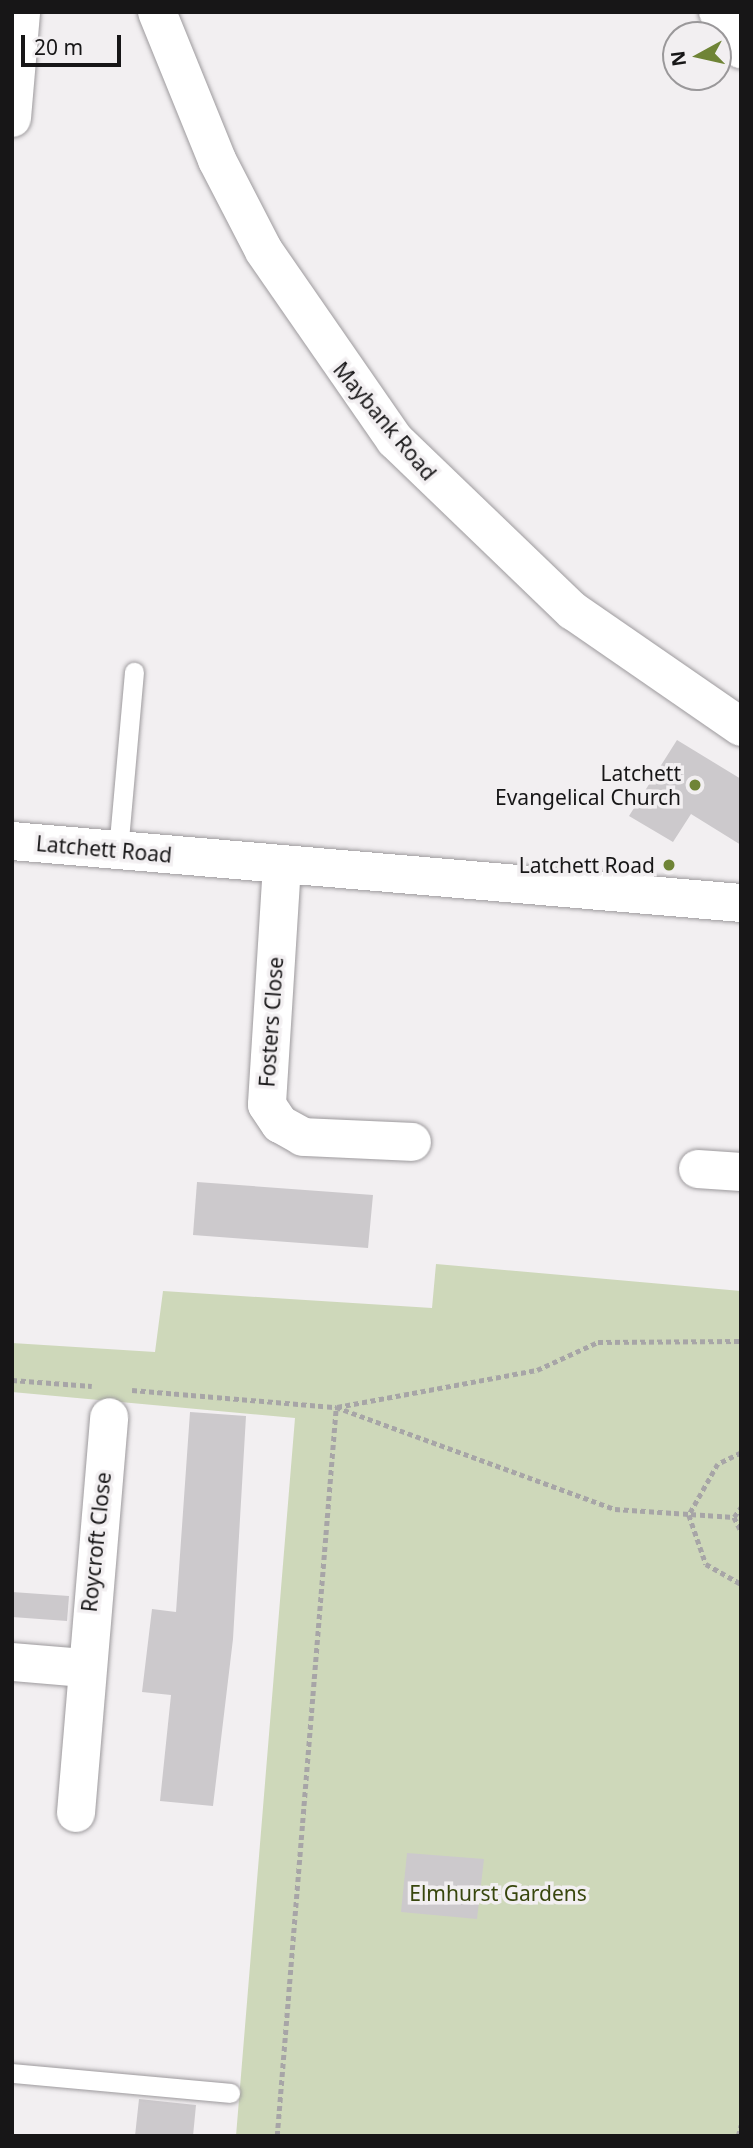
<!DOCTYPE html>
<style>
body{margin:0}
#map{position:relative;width:753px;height:2148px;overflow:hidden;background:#f2eff1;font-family:"Noto Sans",sans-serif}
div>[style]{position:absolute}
.green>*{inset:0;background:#ced8ba}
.building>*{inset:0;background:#ccc9cc}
.path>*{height:4.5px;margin-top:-2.25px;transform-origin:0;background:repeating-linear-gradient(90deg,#a7a5a7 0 5px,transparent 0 8.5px)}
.roads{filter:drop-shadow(0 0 2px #9d9a9d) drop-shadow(0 0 2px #9d9a9d)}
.service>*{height:19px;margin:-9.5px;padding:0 9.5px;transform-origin:9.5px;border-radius:9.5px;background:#fff}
.minor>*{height:38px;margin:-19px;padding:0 19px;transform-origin:19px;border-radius:19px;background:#fff}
.dots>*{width:19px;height:19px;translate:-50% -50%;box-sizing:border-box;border:4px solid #f2eff1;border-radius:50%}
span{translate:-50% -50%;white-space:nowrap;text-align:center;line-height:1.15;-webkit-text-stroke:7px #f2eff1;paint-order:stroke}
.street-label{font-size:21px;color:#171617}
.poi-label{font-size:21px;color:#171617}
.right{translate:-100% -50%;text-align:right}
.park-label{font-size:21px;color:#38460d}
.frame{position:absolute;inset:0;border:14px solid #171617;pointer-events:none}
.north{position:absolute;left:662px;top:21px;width:70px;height:70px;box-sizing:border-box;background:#f2eff1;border:2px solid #9a989a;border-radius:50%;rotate:262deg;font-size:19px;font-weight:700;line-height:28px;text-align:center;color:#171617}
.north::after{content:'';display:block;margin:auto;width:24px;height:32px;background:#6f8436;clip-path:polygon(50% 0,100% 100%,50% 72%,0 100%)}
.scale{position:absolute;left:21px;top:35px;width:100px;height:32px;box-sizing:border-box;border:4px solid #171617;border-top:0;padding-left:9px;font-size:21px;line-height:24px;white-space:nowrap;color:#171617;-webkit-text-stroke:5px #f2eff1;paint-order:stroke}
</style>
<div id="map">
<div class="green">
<div style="clip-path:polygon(436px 1264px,741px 1291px,741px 2136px,236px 2136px,295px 1418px,12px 1392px,12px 1343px,155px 1352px,163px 1291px,432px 1308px)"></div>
</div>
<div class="building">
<div style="clip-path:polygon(677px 740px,741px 779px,741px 845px,691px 814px,673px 842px,629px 816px)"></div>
<div style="clip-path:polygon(197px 1182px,373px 1195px,368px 1248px,193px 1235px)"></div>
<div style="clip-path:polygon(190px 1412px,246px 1416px,233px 1639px,213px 1806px,160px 1801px,171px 1695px,142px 1692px,152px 1609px,176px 1612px)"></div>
<div style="clip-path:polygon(12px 1592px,69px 1596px,67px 1621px,12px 1617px)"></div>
<div style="clip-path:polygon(407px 1853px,484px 1859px,477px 1919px,401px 1912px)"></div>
<div style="clip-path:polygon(139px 2099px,196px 2105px,193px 2136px,135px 2136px)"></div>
</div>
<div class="path">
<div style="left:12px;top:1380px;width:80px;rotate:4.3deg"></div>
<div style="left:132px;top:1390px;width:205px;rotate:4.8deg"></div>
<div style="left:336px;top:1407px;width:297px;rotate:20.1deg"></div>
<div style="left:615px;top:1509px;width:119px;rotate:3.8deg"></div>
<div style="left:337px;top:1407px;width:203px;rotate:-10.5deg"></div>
<div style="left:537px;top:1370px;width:67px;rotate:-24.7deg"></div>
<div style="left:598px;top:1342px;width:143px;rotate:-0.4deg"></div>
<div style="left:741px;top:1453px;width:25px;rotate:154deg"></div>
<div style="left:718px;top:1464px;width:59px;rotate:119.6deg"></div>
<div style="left:689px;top:1515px;width:52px;rotate:70.9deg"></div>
<div style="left:706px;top:1564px;width:40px;rotate:29.7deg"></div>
<div style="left:734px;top:1517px;width:16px;rotate:63deg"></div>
<div style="left:734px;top:1517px;width:12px;rotate:-55deg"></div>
<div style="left:277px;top:2136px;width:731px;rotate:-85.37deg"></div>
<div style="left:738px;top:2136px;width:11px;rotate:-75deg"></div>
</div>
<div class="roads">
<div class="service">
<div style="left:118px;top:851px;width:180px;rotate:-84.9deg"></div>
<div style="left:12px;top:2073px;width:219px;rotate:5.2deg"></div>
</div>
<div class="minor">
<div style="left:157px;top:12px;width:160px;rotate:67.9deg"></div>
<div style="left:217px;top:160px;width:102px;rotate:62.7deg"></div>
<div style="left:264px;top:251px;width:230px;rotate:55.3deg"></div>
<div style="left:395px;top:440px;width:247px;rotate:43.9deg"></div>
<div style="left:573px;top:611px;width:204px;rotate:34.6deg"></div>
<div style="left:718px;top:12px;width:44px;rotate:58.1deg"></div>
<div style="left:12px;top:118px;width:106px;rotate:-85.1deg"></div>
<div style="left:12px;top:841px;width:732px;rotate:4.86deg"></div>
<div style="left:282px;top:865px;width:240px;rotate:93.6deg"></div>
<div style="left:267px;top:1105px;width:23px;rotate:56deg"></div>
<div style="left:280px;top:1124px;width:26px;rotate:29deg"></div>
<div style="left:303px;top:1137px;width:109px;rotate:2.6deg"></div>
<div style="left:698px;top:1169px;width:43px;rotate:4deg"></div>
<div style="left:12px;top:1662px;width:71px;rotate:4.8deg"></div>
<div style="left:76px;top:1813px;width:397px;rotate:-85.2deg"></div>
</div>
</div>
<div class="dots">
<div style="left:695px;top:785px;background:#6f8436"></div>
<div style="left:669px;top:865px;background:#6f8436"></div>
</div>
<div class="street-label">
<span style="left:385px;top:421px;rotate:50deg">Maybank Road</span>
<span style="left:104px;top:849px;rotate:5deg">Latchett Road</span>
<span style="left:271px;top:1022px;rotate:-86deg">Fosters Close</span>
<span style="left:96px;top:1542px;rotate:-84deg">Roycroft Close</span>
</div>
<div class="poi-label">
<span class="right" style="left:681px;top:785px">Latchett<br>Evangelical Church</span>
<span class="right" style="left:655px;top:865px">Latchett Road</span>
</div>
<div class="park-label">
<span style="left:498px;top:1893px">Elmhurst Gardens</span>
</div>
<div class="frame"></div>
<div class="north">N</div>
<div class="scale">20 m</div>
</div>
